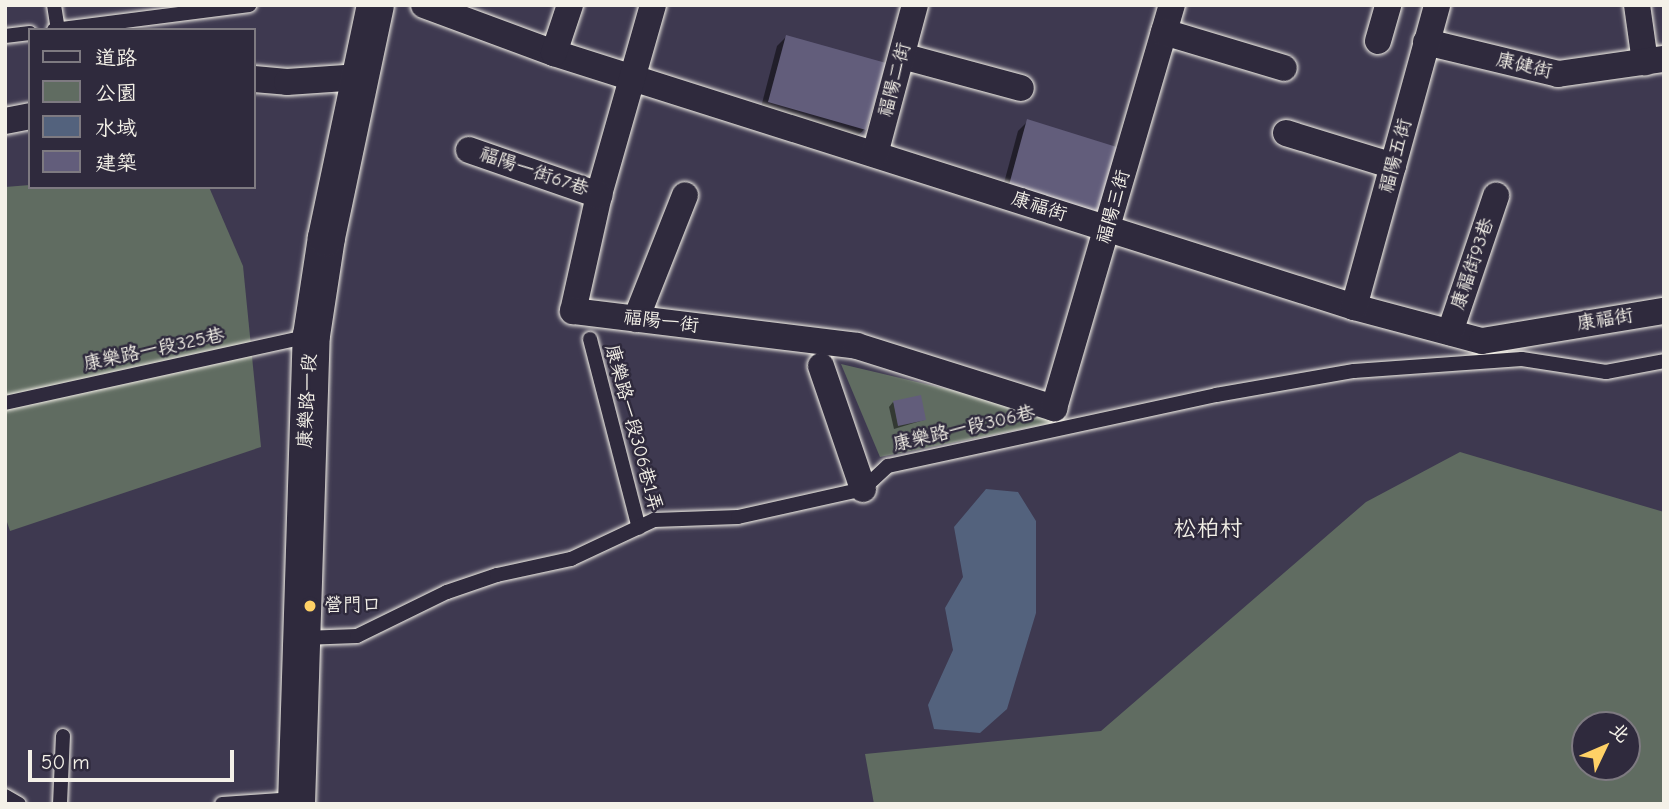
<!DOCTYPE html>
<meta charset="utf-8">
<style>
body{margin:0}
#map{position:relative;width:1669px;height:809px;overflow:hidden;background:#3e3950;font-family:"Comic Neue","LXGW WenKai TC",sans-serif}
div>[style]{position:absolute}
.green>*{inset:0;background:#606c61}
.water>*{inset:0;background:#53627d}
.shadow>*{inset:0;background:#0007}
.building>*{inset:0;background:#625d7b}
.roads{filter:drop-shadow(0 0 2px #f4f1e8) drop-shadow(0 0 2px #f4f1e8)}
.lane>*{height:14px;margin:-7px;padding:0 7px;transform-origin:7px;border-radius:7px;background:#2f2a3d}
.street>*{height:26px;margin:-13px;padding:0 13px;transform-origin:13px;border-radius:13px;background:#2f2a3d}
.secondary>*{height:37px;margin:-18.5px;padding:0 18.5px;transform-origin:18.5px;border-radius:18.5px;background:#2f2a3d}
.dots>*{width:19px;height:19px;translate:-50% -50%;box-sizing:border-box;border:4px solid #2f2a3d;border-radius:50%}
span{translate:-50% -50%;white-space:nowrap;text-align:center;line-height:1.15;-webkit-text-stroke:5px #2f2a3d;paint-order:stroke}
.street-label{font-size:19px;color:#f4f1e8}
.poi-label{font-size:19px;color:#f4f1e8}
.left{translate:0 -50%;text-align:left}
.quarter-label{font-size:23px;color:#f4f1e8}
.frame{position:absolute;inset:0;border:7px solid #f4f1e8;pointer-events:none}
.legend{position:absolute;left:28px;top:28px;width:228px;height:161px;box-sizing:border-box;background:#2f2a3d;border:2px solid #7e7a81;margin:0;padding:9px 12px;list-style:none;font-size:21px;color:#f4f1e8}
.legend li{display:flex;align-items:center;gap:14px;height:35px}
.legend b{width:35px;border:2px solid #7e7a81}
.north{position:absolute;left:1571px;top:711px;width:70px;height:70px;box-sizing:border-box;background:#2f2a3d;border:2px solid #7e7a81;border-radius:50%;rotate:46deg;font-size:19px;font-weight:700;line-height:28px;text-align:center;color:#f4f1e8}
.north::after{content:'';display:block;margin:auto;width:24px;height:32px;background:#ffd166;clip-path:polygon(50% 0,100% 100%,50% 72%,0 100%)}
.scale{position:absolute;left:28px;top:750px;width:206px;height:32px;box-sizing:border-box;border:4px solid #f4f1e8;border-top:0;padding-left:9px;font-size:21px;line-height:24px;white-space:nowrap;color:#f4f1e8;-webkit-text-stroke:5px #2f2a3d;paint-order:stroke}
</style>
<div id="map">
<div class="green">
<div style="clip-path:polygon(30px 185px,209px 187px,243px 266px,261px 447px,10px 531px,5px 516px,5px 187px)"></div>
<div style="clip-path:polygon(841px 364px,1049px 413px,1052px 423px,880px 457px)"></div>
<div style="clip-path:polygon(evenodd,1460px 452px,1664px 512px,1664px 804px,874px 804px,865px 754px,1101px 731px,1366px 502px,1460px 452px,1585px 725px,1627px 725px,1627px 767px,1585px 767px,1585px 725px)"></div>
</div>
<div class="water">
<div style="clip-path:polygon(986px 489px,1018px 492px,1036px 521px,1036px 613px,1007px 709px,980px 733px,934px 729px,928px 705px,953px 650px,945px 608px,963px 577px,954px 527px)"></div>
</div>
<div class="shadow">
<div style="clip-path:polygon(786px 37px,865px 129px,855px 138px,760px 111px,777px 46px)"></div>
<div style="clip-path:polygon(1028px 121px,1121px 150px,1001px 194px,1018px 131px)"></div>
<div style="clip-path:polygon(893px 402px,924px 420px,894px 429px,889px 407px)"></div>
</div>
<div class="building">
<div style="clip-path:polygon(786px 35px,886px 63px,866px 130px,768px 102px)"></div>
<div style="clip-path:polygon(1027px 119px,1123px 149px,1102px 215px,1009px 185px)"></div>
<div style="clip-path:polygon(921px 395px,926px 420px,898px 426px,893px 401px)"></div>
</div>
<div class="roads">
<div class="lane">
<div style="left:54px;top:5px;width:24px;rotate:81deg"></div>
<div style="left:54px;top:30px;width:197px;rotate:-7.3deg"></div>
<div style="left:5px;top:36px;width:25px;rotate:-7deg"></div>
<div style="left:590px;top:339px;width:195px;rotate:75.5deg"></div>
<div style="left:5px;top:403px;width:312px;rotate:-12.4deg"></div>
<div style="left:303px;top:638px;width:54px;rotate:-2.1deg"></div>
<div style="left:357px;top:636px;width:100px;rotate:-26.1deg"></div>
<div style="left:447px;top:592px;width:53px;rotate:-18.8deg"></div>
<div style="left:497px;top:575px;width:76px;rotate:-12.2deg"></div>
<div style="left:571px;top:559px;width:92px;rotate:-25.2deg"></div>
<div style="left:654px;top:520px;width:84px;rotate:-2deg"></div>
<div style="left:738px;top:517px;width:128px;rotate:-12.6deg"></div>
<div style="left:863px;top:489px;width:34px;rotate:-43deg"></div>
<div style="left:888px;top:466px;width:336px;rotate:-12.2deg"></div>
<div style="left:1216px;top:395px;width:140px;rotate:-9.9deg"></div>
<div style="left:1354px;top:371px;width:168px;rotate:-4.1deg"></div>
<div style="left:1522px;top:359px;width:85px;rotate:8.8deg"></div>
<div style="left:1606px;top:372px;width:59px;rotate:-10.7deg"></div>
<div style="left:5px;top:796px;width:16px;rotate:30deg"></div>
<div style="left:60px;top:804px;width:68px;rotate:-87.5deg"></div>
<div style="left:222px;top:804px;width:73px;rotate:-3.9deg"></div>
</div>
<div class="street">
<div style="left:424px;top:5px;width:139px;rotate:20.3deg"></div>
<div style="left:554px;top:53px;width:839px;rotate:17.61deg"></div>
<div style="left:1354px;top:307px;width:132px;rotate:14.9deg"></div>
<div style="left:1482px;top:341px;width:184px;rotate:-9.4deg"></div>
<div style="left:653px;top:5px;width:198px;rotate:105.9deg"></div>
<div style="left:599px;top:195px;width:119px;rotate:102.6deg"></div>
<div style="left:573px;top:311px;width:286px;rotate:7deg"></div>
<div style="left:857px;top:346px;width:207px;rotate:17.5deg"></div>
<div style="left:1054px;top:408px;width:420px;rotate:-73.7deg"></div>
<div style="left:1637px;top:5px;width:58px;rotate:82deg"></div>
<div style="left:1164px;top:32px;width:125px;rotate:16.7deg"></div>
<div style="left:1378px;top:41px;width:37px;rotate:-74deg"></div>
<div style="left:1426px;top:42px;width:136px;rotate:13.6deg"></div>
<div style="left:1558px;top:74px;width:107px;rotate:-8.1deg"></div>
<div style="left:554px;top:53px;width:51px;rotate:-71.6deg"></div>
<div style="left:902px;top:56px;width:123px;rotate:15.1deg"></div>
<div style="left:254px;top:79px;width:33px;rotate:5deg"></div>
<div style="left:287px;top:82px;width:73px;rotate:-3.9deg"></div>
<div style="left:5px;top:121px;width:25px;rotate:-11deg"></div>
<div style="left:1286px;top:133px;width:112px;rotate:17.1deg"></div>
<div style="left:469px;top:150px;width:138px;rotate:19.1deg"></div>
<div style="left:875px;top:154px;width:154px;rotate:-75deg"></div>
<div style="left:1354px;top:307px;width:313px;rotate:-74.6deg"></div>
<div style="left:636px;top:319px;width:133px;rotate:-68.4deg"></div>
<div style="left:1450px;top:332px;width:144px;rotate:-71.3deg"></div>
<div style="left:821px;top:366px;width:130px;rotate:71.1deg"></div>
</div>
<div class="secondary">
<div style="left:296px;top:804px;width:469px;rotate:-88.2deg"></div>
<div style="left:311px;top:335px;width:99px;rotate:-81.3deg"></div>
<div style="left:326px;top:237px;width:237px;rotate:-78.1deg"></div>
</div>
</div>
<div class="dots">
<div style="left:310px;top:606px;background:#ffd166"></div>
</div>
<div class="street-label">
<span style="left:1524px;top:66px;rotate:13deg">康健街</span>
<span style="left:895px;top:80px;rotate:-75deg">福陽二街</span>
<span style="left:1396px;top:156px;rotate:-75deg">福陽五街</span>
<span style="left:534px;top:172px;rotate:19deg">福陽一街67巷</span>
<span style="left:1039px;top:207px;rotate:18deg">康福街</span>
<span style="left:1114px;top:207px;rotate:-74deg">福陽三街</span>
<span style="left:1473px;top:264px;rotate:-71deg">康福街93巷</span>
<span style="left:1605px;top:320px;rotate:-9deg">康福街</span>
<span style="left:661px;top:322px;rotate:7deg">福陽一街</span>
<span style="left:154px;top:350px;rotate:-12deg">康樂路一段325巷</span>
<span style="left:308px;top:401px;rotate:-87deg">康樂路一段</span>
<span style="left:633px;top:428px;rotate:75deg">康樂路一段306巷1弄</span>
<span style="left:964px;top:429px;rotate:-13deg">康樂路一段306巷</span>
</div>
<div class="poi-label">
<span class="left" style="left:324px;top:606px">營門口</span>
</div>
<div class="quarter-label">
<span style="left:1208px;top:529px">松柏村</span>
</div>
<div class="frame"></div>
<ul class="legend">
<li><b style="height:9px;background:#2f2a3d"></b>道路</li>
<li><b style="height:19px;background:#606c61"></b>公園</li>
<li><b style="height:19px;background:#53627d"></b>水域</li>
<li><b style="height:19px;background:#625d7b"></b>建築</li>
</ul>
<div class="north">北</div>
<div class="scale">50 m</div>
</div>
